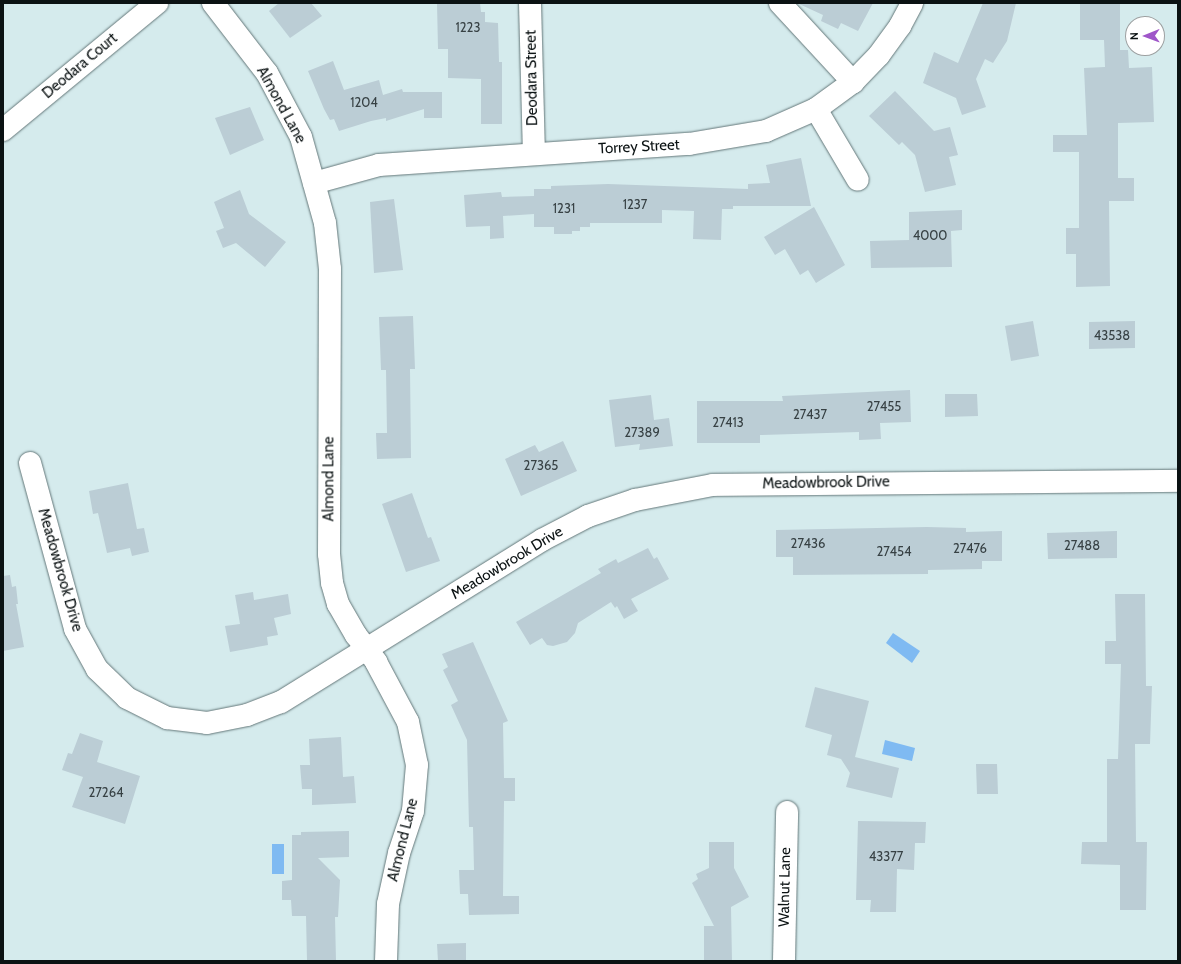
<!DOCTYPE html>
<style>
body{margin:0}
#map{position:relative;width:1181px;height:964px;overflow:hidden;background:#d5ebed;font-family:Cabin,sans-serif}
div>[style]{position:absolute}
.water>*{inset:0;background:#7fbaf2}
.building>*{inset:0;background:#bbcdd5}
.roads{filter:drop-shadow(0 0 1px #647779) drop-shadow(0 0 1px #647779)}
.minor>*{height:22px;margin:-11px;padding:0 11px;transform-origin:11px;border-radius:11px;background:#fff}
span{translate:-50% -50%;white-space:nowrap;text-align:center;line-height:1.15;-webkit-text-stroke:3.5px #fff;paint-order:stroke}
.number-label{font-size:13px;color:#374144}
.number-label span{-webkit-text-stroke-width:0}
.street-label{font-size:15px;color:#0b1213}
.frame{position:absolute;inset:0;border:4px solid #0b1213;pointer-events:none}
.north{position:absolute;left:1125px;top:16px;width:40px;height:40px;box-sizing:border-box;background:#fff;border:1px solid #9da0a1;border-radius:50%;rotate:269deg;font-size:11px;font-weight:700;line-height:16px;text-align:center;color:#0b1213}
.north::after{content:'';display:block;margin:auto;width:14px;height:18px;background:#9f56c9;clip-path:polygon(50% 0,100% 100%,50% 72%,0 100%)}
</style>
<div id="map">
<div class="water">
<div style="clip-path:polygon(893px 633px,920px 651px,912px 663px,886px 643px)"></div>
<div style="clip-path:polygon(885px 740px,915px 748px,912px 761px,882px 754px)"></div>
<div style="clip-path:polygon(272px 844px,284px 844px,284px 874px,272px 874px)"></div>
</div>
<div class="building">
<div style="clip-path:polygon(279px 3px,311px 3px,322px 16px,290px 38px,269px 11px)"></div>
<div style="clip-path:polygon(437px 3px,480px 3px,481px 12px,485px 12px,485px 22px,498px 23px,499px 62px,502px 62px,502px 124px,481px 124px,481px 79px,448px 78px,448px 49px,438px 49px)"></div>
<div style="clip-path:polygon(797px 3px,873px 3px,858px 31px,841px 23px,838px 29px,821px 21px,823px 15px)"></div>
<div style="clip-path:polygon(983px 3px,1016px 3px,1007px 41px,993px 63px,985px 59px,976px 79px,986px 107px,962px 115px,956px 98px,923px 83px,934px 52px,958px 63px)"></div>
<div style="clip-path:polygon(1080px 3px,1120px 3px,1120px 50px,1128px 50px,1129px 68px,1152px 67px,1154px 122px,1118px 123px,1118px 178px,1134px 178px,1134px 201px,1109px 201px,1110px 286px,1076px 287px,1076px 254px,1066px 254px,1066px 228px,1079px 228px,1079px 152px,1053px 152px,1053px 135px,1087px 135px,1084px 68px,1105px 67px,1104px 40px,1080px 40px)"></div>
<div style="clip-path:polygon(333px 61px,344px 90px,379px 80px,383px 95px,402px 89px,403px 92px,442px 92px,442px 118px,424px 118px,424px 109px,386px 121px,386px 118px,371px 121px,339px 131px,334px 119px,330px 120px,324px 109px,308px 71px)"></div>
<div style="clip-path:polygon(895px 91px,934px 131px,950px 127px,958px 155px,949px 157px,956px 185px,925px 192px,915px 155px,902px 142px,899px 145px,869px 116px)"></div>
<div style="clip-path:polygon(250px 107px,264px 140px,230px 155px,215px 118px)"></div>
<div style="clip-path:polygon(801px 158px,811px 206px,733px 206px,733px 209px,722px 209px,721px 240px,693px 239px,694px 211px,662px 210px,662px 223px,590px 223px,590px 227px,580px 227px,580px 231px,572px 231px,572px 234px,554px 234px,554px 227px,534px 227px,534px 214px,503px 216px,504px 238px,490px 239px,490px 226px,466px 227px,464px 195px,501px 192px,502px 197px,534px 196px,534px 189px,551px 189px,551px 186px,608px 184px,748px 189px,748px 184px,770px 183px,766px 165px)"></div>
<div style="clip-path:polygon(240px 190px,249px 214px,286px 242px,265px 267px,236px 243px,223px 248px,216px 231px,224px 228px,214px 202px)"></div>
<div style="clip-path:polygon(394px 199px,403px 270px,374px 273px,370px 202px)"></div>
<div style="clip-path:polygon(814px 207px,845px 265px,816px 283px,808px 270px,800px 275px,785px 249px,775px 255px,764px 237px)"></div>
<div style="clip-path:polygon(962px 210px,962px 230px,951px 231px,952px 267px,871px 268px,870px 241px,909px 240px,909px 212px)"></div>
<div style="clip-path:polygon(413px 316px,415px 369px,410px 369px,411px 458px,377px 459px,376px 433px,387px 433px,386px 370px,381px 370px,379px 317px)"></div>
<div style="clip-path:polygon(1033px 321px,1039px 356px,1011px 361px,1005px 326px)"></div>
<div style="clip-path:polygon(1135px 321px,1135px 348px,1089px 349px,1089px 322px)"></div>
<div style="clip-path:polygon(910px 390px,911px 422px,880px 423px,881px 439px,859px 440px,859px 432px,760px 435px,760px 443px,697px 443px,697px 401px,783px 401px,782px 396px)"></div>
<div style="clip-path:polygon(945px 394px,977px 394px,978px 416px,945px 417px)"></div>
<div style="clip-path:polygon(651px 395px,654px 420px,669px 418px,673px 446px,639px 450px,640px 444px,615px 447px,609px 400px)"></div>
<div style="clip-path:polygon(563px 441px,577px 471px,521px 496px,505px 459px,535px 445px,539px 452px)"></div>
<div style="clip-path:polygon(128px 483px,137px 529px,144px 528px,149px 552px,132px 556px,130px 548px,107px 553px,98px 513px,93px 514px,89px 491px)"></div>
<div style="clip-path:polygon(412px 493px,428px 538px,431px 537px,440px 561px,406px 572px,382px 504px)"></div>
<div style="clip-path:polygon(927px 527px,966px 528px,966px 532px,1002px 531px,1002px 561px,982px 561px,982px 569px,928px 570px,928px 574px,793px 575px,793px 557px,776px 557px,776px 530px)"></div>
<div style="clip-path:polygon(1117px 531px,1117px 558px,1048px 559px,1047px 533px)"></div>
<div style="clip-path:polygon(648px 548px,654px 559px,657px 557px,669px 579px,631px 599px,638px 611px,624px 619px,617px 606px,615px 608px,611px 602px,578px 623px,575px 633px,567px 642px,553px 646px,547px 645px,542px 638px,530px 645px,516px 622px,601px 573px,598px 569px,616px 559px,618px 563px)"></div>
<div style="clip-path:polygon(10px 575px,12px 587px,16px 586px,18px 604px,16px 604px,24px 647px,3px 651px,3px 576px)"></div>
<div style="clip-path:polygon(253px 592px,254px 600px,288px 594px,291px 614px,274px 618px,278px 635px,267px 637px,268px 645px,230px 652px,225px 626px,240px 624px,235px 595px)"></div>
<div style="clip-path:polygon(1115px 594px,1145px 594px,1146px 686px,1152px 686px,1150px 744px,1135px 744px,1136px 842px,1147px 842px,1146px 910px,1120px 910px,1120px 865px,1081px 864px,1082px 842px,1107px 842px,1107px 759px,1118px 759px,1121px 664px,1105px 664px,1105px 641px,1116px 641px)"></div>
<div style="clip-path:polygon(473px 642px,508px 721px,503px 723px,504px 778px,515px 778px,515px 801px,504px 801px,503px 896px,519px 896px,519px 914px,469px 915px,468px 894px,460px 894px,459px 870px,474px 870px,473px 827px,469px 827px,467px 740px,451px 705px,458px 701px,443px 670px,448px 667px,442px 654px)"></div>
<div style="clip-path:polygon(815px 687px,869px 701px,855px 757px,899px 768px,892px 798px,846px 787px,850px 773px,841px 759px,827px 755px,832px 735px,805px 727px)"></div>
<div style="clip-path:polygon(80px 733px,103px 741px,97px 762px,140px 776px,125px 824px,72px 807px,83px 777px,62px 770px,68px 753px,72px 754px)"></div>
<div style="clip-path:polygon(341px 737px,343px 777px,354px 776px,356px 803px,312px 805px,312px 789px,302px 789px,300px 765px,310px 765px,309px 739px)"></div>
<div style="clip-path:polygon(976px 764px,997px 764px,998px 794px,977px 794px)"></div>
<div style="clip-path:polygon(858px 821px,926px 822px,925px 843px,915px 843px,914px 870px,897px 869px,896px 912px,870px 912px,871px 900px,856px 900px)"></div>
<div style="clip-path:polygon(349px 831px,349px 857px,318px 858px,340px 880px,338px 917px,335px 917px,336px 961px,307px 961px,306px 916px,292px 916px,291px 900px,282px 900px,282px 881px,292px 880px,292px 835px,301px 835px,301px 832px)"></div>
<div style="clip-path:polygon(709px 842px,734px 842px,734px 868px,749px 897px,731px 907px,732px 961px,704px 961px,704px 926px,714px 926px,692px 883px,698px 879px,696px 874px,709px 868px)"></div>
<div style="clip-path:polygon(466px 943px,466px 961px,438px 961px,437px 944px)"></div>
</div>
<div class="roads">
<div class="minor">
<div style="left:213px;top:3px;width:88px;rotate:52.4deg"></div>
<div style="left:267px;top:73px;width:72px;rotate:62deg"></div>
<div style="left:301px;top:137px;width:89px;rotate:74.4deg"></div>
<div style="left:325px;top:223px;width:46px;rotate:83.8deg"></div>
<div style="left:330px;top:269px;width:285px;rotate:90.2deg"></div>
<div style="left:329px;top:554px;width:29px;rotate:84deg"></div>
<div style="left:332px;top:583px;width:22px;rotate:74deg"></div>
<div style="left:338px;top:604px;width:36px;rotate:60deg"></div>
<div style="left:356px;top:635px;width:34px;rotate:53deg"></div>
<div style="left:376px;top:662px;width:68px;rotate:61.9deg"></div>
<div style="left:408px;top:722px;width:44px;rotate:78.2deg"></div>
<div style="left:417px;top:765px;width:46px;rotate:95deg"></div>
<div style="left:413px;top:811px;width:44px;rotate:108.4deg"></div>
<div style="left:399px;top:853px;width:52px;rotate:102.2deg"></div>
<div style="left:388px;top:904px;width:57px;rotate:92deg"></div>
<div style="left:530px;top:3px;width:150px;rotate:88.5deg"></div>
<div style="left:780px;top:3px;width:108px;rotate:47.3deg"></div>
<div style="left:816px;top:109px;width:82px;rotate:59.4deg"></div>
<div style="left:3px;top:130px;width:200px;rotate:-39.5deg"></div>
<div style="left:314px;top:183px;width:67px;rotate:-15.5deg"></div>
<div style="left:379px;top:165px;width:311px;rotate:-3.9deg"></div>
<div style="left:689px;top:144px;width:78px;rotate:-9.6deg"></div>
<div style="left:766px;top:131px;width:55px;rotate:-23.7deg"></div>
<div style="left:816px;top:109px;width:46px;rotate:-36.1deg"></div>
<div style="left:853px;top:82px;width:37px;rotate:-46deg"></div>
<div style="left:879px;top:55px;width:36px;rotate:-54deg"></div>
<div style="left:900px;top:26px;width:26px;rotate:-62deg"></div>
<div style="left:30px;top:463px;width:172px;rotate:74.8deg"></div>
<div style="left:75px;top:629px;width:46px;rotate:61.2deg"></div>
<div style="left:97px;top:669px;width:42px;rotate:44deg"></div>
<div style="left:127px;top:698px;width:45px;rotate:26.6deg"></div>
<div style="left:167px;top:718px;width:40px;rotate:7.1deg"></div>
<div style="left:207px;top:723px;width:41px;rotate:-11.3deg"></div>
<div style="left:247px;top:715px;width:36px;rotate:-21deg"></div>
<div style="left:281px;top:702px;width:307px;rotate:-31.8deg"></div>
<div style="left:542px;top:540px;width:52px;rotate:-27.6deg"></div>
<div style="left:588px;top:516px;width:50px;rotate:-18.8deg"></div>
<div style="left:635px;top:500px;width:79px;rotate:-10.9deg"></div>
<div style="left:713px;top:485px;width:465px;rotate:-0.5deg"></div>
<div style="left:784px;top:961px;width:149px;rotate:-88.8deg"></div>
</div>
</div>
<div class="number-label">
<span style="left:468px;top:27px">1223</span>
<span style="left:364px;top:102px">1204</span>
<span style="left:635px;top:204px">1237</span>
<span style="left:564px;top:208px">1231</span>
<span style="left:930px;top:235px">4000</span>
<span style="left:1112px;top:335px">43538</span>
<span style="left:884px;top:406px">27455</span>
<span style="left:810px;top:414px">27437</span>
<span style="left:728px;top:422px">27413</span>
<span style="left:642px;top:432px">27389</span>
<span style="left:541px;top:465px">27365</span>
<span style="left:808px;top:543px">27436</span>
<span style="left:1082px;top:545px">27488</span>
<span style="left:970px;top:548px">27476</span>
<span style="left:894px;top:551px">27454</span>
<span style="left:106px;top:792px">27264</span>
<span style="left:886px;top:856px">43377</span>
</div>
<div class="street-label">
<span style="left:80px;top:66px;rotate:-40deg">Deodara Court</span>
<span style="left:532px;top:78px;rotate:-91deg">Deodara Street</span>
<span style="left:281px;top:105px;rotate:61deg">Almond Lane</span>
<span style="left:639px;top:147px;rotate:-3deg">Torrey Street</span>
<span style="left:329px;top:479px;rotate:-90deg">Almond Lane</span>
<span style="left:826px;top:483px;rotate:-1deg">Meadowbrook Drive</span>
<span style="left:507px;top:563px;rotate:-31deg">Meadowbrook Drive</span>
<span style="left:60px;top:570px;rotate:74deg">Meadowbrook Drive</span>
<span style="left:403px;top:840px;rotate:-76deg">Almond Lane</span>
<span style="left:785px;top:887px;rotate:-89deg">Walnut Lane</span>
</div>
<div class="frame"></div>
<div class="north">N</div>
</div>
